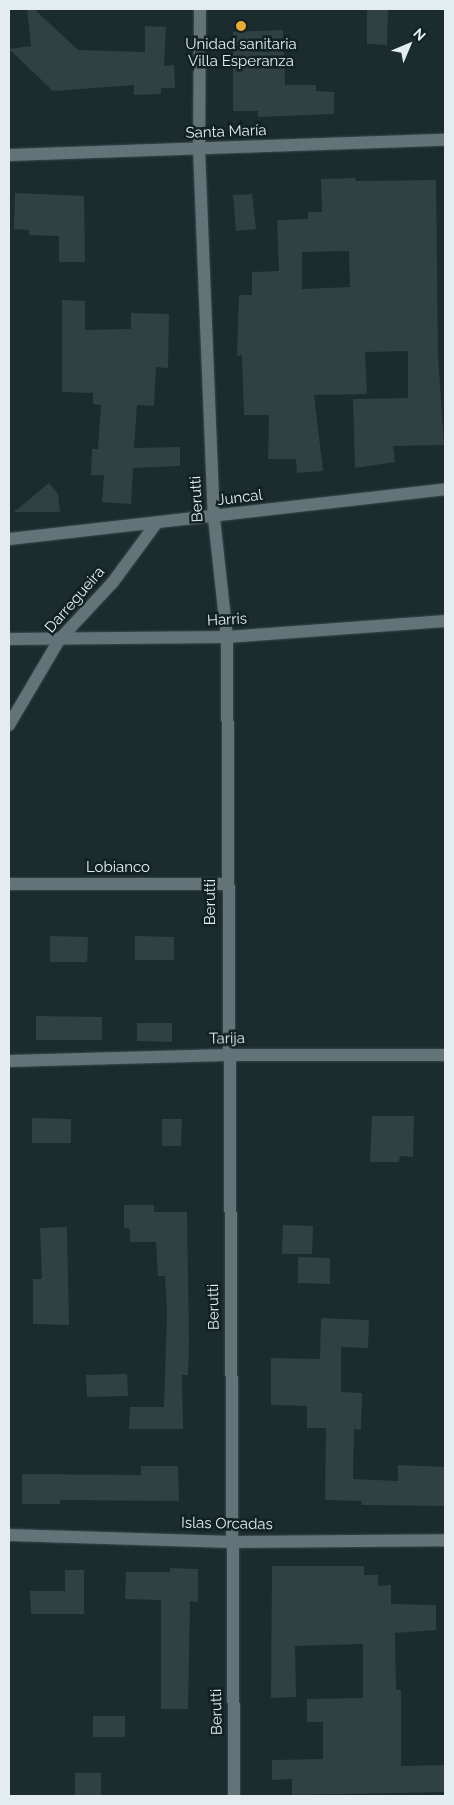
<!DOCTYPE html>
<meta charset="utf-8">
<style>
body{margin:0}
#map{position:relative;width:454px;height:1805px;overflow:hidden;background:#1b2c2e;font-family:Raleway,sans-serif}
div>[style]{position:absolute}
.building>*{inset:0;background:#304143}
.roads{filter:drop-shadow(0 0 1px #3a484a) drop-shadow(0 0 1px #3a484a)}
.minor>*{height:12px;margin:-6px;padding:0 6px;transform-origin:6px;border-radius:6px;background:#627477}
.dots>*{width:14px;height:14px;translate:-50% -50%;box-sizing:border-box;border:2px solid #122224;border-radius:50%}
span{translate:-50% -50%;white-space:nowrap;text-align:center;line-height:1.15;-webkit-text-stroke:5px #122224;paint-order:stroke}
.poi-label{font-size:15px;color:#e3edef}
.street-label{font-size:15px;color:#e3edef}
.frame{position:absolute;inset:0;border:10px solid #e3edef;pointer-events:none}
.north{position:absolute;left:384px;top:20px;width:50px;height:50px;-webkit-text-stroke:4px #122224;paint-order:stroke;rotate:45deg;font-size:14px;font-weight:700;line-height:20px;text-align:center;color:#e3edef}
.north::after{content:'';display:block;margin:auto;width:18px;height:22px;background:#e3edef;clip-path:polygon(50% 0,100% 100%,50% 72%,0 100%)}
</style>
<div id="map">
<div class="building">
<div style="clip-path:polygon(27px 9px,34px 9px,78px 50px,145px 52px,145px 26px,166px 27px,164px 66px,174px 65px,175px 88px,161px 88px,161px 94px,134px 95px,134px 85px,53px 91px,9px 49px,31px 46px)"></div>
<div style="clip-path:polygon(367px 9px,388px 9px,387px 45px,367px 44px)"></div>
<div style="clip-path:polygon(283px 30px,285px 85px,316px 85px,316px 91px,334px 92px,334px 114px,258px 117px,258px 111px,233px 111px,233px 32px)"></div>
<div style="clip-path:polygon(evenodd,355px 178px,356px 181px,436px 180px,438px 357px,444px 445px,393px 446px,395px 462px,355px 468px,353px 399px,408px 398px,408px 351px,365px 352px,367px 394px,314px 395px,323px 471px,297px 473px,296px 459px,268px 459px,269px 415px,244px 415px,242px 355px,237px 356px,239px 295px,252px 295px,252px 272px,279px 271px,277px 220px,308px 219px,308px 212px,322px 212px,321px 179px,355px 178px,349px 251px,350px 287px,302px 289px,302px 252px,349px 251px)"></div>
<div style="clip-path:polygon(15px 193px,84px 196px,85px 262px,59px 262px,59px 236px,29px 235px,29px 230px,14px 229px)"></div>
<div style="clip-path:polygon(252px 194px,256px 229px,236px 231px,233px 195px)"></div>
<div style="clip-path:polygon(62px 300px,85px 301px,85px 330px,131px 329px,131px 313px,169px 314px,168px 368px,156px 367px,154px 406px,137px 405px,134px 448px,180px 447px,180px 466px,133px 468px,131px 504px,102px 502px,104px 475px,91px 475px,92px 449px,98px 449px,101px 405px,93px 404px,93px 393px,62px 392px)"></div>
<div style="clip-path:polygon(49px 483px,58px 494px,60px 512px,14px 512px)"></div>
<div style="clip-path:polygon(50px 936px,88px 937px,87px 962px,50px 962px)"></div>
<div style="clip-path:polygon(135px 936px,174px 937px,174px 960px,135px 960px)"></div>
<div style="clip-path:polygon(36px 1016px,102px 1017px,102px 1040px,36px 1040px)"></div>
<div style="clip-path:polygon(137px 1023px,172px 1023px,172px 1042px,137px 1041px)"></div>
<div style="clip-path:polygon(372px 1116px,414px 1116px,413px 1157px,400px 1156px,399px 1162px,370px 1162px)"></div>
<div style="clip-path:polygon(32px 1118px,71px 1119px,71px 1143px,32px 1143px)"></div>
<div style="clip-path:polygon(162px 1119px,182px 1119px,181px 1146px,162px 1146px)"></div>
<div style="clip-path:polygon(124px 1205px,154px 1205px,154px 1212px,187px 1212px,189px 1341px,188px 1375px,182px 1375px,183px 1429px,129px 1429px,130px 1407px,164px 1407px,167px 1312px,165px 1276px,158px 1276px,156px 1242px,130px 1242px,130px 1229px,124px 1228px)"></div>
<div style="clip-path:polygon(283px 1225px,313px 1226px,312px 1254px,282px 1254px)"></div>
<div style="clip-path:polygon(67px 1227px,69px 1325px,33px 1324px,33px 1279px,42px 1279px,40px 1228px)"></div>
<div style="clip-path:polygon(298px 1257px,330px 1258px,330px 1284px,298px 1283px)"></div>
<div style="clip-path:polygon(321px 1318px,369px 1320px,368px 1348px,341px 1347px,341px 1392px,362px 1393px,361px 1430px,354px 1429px,353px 1479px,398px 1481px,398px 1465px,445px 1467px,445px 1506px,361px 1505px,362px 1501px,325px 1500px,326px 1428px,307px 1428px,307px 1406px,271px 1405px,271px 1358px,320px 1359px)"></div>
<div style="clip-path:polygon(127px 1374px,128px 1396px,87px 1397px,86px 1375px)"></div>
<div style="clip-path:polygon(141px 1466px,178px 1466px,179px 1501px,60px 1500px,60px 1504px,22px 1504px,22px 1474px,141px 1475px)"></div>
<div style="clip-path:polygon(272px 1566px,364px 1566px,364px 1575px,378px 1575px,378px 1586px,391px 1585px,391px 1604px,436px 1605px,436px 1630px,395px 1633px,396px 1690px,401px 1690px,401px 1766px,445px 1765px,445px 1792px,292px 1795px,292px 1779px,272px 1780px,272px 1760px,323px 1759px,323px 1722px,307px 1722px,307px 1699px,363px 1698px,363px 1644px,295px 1646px,296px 1697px,271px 1698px)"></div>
<div style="clip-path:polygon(170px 1568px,198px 1569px,198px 1602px,190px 1601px,188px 1709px,161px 1709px,161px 1600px,125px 1599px,126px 1572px,170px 1572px)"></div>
<div style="clip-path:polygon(65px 1570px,84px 1570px,84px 1614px,31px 1614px,30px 1591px,65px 1591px)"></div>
<div style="clip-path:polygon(93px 1716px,125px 1716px,125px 1737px,93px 1737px)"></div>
<div style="clip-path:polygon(75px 1773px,101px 1773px,101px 1796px,75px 1796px)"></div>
</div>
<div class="roads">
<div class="minor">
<div style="left:200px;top:9px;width:140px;rotate:90.4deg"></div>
<div style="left:199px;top:149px;width:369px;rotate:87.7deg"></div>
<div style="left:214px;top:518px;width:120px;rotate:83.8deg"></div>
<div style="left:227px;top:637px;width:1159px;rotate:89.65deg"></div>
<div style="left:9px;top:155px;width:436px;rotate:-2deg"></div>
<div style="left:9px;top:539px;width:439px;rotate:-6.5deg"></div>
<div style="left:9px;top:639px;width:218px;rotate:-0.5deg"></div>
<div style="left:227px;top:637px;width:219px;rotate:-4.2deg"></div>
<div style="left:9px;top:725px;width:99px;rotate:-59.5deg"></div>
<div style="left:59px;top:640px;width:79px;rotate:-47deg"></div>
<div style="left:113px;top:582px;width:71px;rotate:-53.6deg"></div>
<div style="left:9px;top:884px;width:218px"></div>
<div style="left:9px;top:1061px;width:218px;rotate:-1.6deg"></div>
<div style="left:227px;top:1055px;width:218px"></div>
<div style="left:9px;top:1535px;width:223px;rotate:1.8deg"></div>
<div style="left:232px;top:1542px;width:213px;rotate:-0.5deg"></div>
</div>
</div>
<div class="dots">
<div style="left:241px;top:26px;background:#e8ab37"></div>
</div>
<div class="poi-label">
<span style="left:241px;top:53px">Unidad sanitaria<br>Villa Esperanza</span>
</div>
<div class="street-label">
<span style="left:226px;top:132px;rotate:-2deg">Santa María</span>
<span style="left:240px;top:498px;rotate:-7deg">Juncal</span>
<span style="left:197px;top:499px;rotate:-93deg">Berutti</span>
<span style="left:75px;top:600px;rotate:-49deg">Darregueira</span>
<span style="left:227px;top:620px;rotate:-3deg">Harris</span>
<span style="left:118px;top:868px">Lobianco</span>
<span style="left:211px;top:902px;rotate:-90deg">Berutti</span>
<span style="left:227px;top:1039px;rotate:-1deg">Tarija</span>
<span style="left:214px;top:1307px;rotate:-91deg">Berutti</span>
<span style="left:227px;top:1524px;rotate:1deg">Islas Orcadas</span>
<span style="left:217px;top:1712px;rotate:-91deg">Berutti</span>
</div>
<div class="frame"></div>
<div class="north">N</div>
</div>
